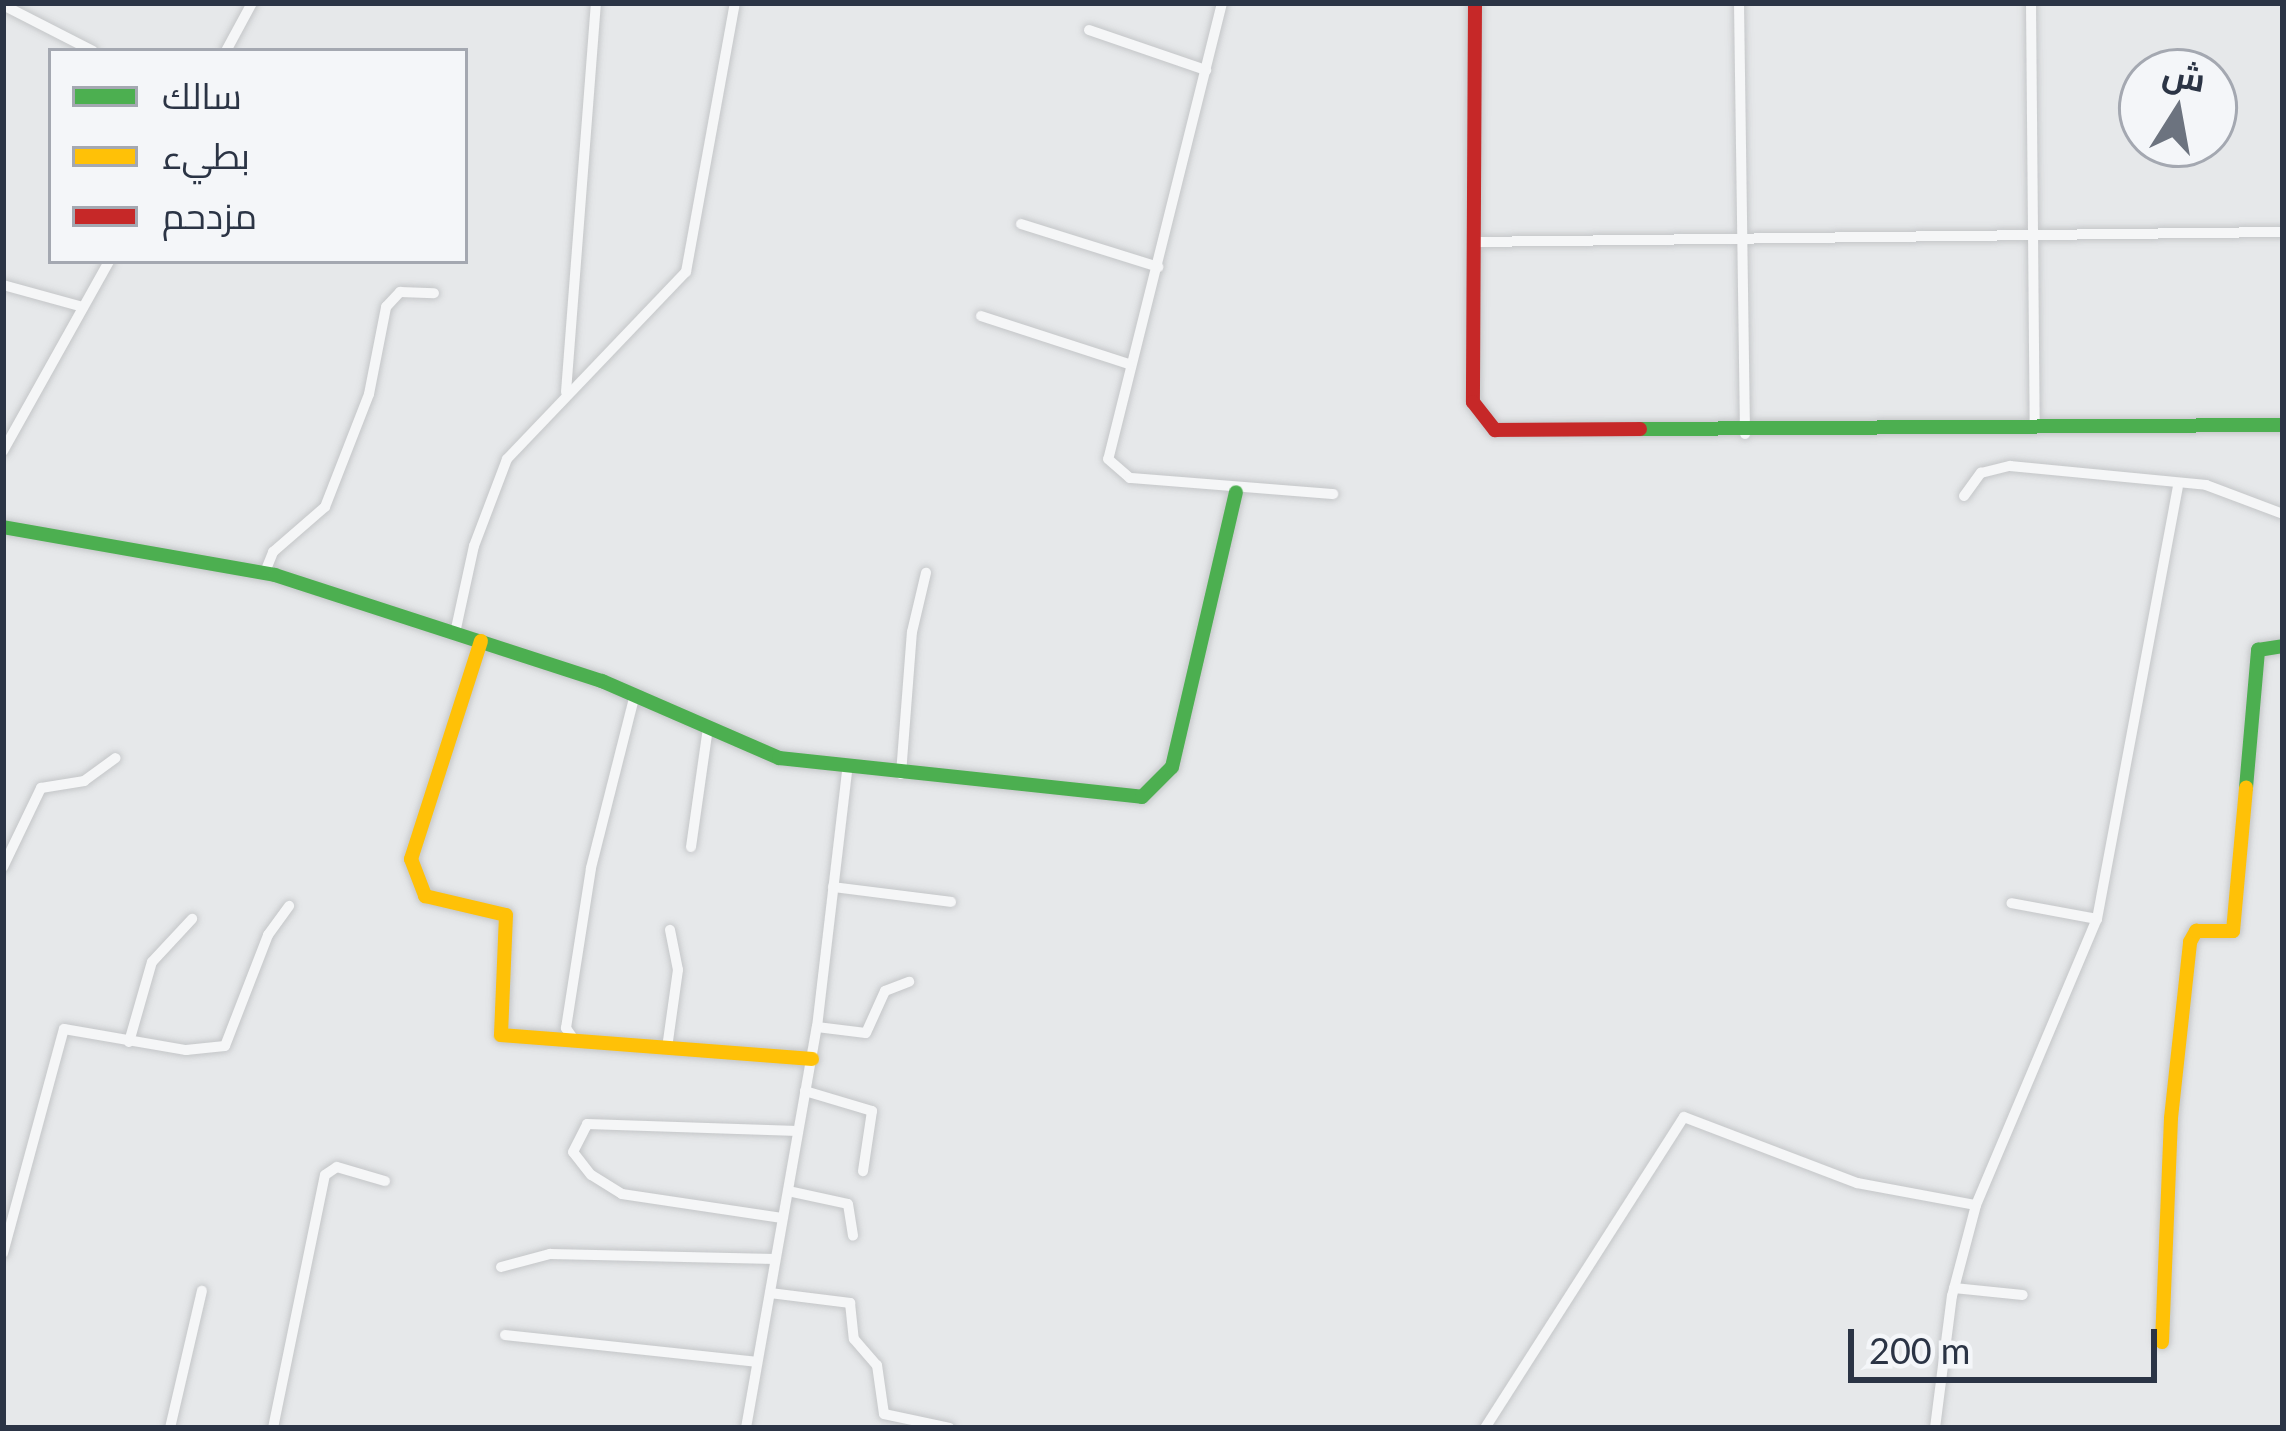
<!DOCTYPE html>
<meta charset="utf-8">
<style>
body{margin:0}
#map{position:relative;width:2286px;height:1431px;overflow:hidden;background:#e6e8ea;font-family:Lato,Cairo,sans-serif}
div>[style]{position:absolute}
.roads{filter:drop-shadow(0 0 3px #c4c6c8) drop-shadow(0 0 3px #c4c6c8)}
.street>*{height:10px;margin:-5px;padding:0 5px;transform-origin:5px;border-radius:5px;background:#f5f6f7}
.fast>*{height:14px;margin:-7px;padding:0 7px;transform-origin:7px;border-radius:7px;background:#4caf50}
.slow>*{height:14px;margin:-7px;padding:0 7px;transform-origin:7px;border-radius:7px;background:#ffc107}
.jam>*{height:14px;margin:-7px;padding:0 7px;transform-origin:7px;border-radius:7px;background:#c62828}
span{translate:-50% -50%;white-space:nowrap;text-align:center;line-height:1.15;-webkit-text-stroke:10px #f4f6f9;paint-order:stroke}
.frame{position:absolute;inset:0;border:6px solid #2b3445;pointer-events:none}
.legend{position:absolute;left:48px;top:48px;width:420px;height:216px;box-sizing:border-box;background:#f4f6f9;border:3px solid #a4a8b1;margin:0;padding:15px 21px;list-style:none;font-size:36px;color:#2b3445}
.legend li{display:flex;align-items:center;gap:24px;height:60px}
.legend b{width:60px;border:3px solid #a4a8b1}
.north{position:absolute;left:2118px;top:48px;width:120px;height:120px;box-sizing:border-box;background:#f4f6f9;border:3px solid #a4a8b1;border-radius:50%;rotate:11deg;font-size:33px;font-weight:700;line-height:48px;text-align:center;color:#2b3445}
.north::after{content:'';display:block;margin:auto;width:42px;height:54px;background:#6c737f;clip-path:polygon(50% 0,100% 100%,50% 72%,0 100%)}
.scale{position:absolute;left:1848px;top:1329px;width:309px;height:54px;box-sizing:border-box;border:6px solid #2b3445;border-top:0;padding-left:15px;font-size:36px;line-height:42px;white-space:nowrap;color:#2b3445;-webkit-text-stroke:9px #f4f6f9;paint-order:stroke}
</style>
<div id="map">
<div class="roads">
<div class="street">
<div style="left:1222px;top:3px;width:470px;rotate:104deg"></div>
<div style="left:1108px;top:459px;width:29px;rotate:41deg"></div>
<div style="left:1130px;top:478px;width:204px;rotate:4.5deg"></div>
<div style="left:1739px;top:3px;width:431px;rotate:89.2deg"></div>
<div style="left:2031px;top:3px;width:425px;rotate:89.5deg"></div>
<div style="left:3px;top:5px;width:101px;rotate:27.1deg"></div>
<div style="left:1089px;top:30px;width:124px;rotate:18.9deg"></div>
<div style="left:226px;top:51px;width:55px;rotate:-61.6deg"></div>
<div style="left:1021px;top:224px;width:144px;rotate:17.4deg"></div>
<div style="left:1473px;top:242px;width:810px;rotate:-0.71deg"></div>
<div style="left:3px;top:285px;width:83px;rotate:15.4deg"></div>
<div style="left:981px;top:316px;width:156px;rotate:18deg"></div>
<div style="left:566px;top:392px;width:390px;rotate:-85.6deg"></div>
<div style="left:3px;top:451px;width:218px;rotate:-60.8deg"></div>
<div style="left:1964px;top:496px;width:29px;rotate:-54deg"></div>
<div style="left:1981px;top:473px;width:30px;rotate:-14deg"></div>
<div style="left:2010px;top:466px;width:197px;rotate:5.5deg"></div>
<div style="left:2206px;top:485px;width:82px;rotate:20.6deg"></div>
<div style="left:265px;top:572px;width:22px;rotate:-68deg"></div>
<div style="left:273px;top:552px;width:69px;rotate:-40.9deg"></div>
<div style="left:325px;top:507px;width:121px;rotate:-68.7deg"></div>
<div style="left:369px;top:394px;width:89px;rotate:-78.9deg"></div>
<div style="left:386px;top:307px;width:21px;rotate:-47deg"></div>
<div style="left:400px;top:292px;width:34px;rotate:2deg"></div>
<div style="left:455px;top:633px;width:89px;rotate:-77.7deg"></div>
<div style="left:474px;top:546px;width:93px;rotate:-69.2deg"></div>
<div style="left:507px;top:459px;width:259px;rotate:-46.3deg"></div>
<div style="left:686px;top:272px;width:273px;rotate:-79.7deg"></div>
<div style="left:901px;top:774px;width:142px;rotate:-85.6deg"></div>
<div style="left:912px;top:632px;width:61px;rotate:-76.7deg"></div>
<div style="left:691px;top:847px;width:121px;rotate:-81.9deg"></div>
<div style="left:3px;top:867px;width:88px;rotate:-64.3deg"></div>
<div style="left:41px;top:788px;width:44px;rotate:-9.2deg"></div>
<div style="left:84px;top:781px;width:39px;rotate:-36deg"></div>
<div style="left:833px;top:887px;width:119px;rotate:7.2deg"></div>
<div style="left:2097px;top:919px;width:439px;rotate:-79.4deg"></div>
<div style="left:817px;top:1027px;width:49px;rotate:7deg"></div>
<div style="left:866px;top:1033px;width:46px;rotate:-65.7deg"></div>
<div style="left:885px;top:991px;width:26px;rotate:-21deg"></div>
<div style="left:575px;top:1041px;width:16px;rotate:-125deg"></div>
<div style="left:566px;top:1028px;width:162px;rotate:-81.1deg"></div>
<div style="left:591px;top:868px;width:179px;rotate:-75.8deg"></div>
<div style="left:129px;top:1042px;width:83px;rotate:-74deg"></div>
<div style="left:152px;top:962px;width:59px;rotate:-47.1deg"></div>
<div style="left:667px;top:1048px;width:79px;rotate:-82deg"></div>
<div style="left:678px;top:970px;width:41px;rotate:-101.3deg"></div>
<div style="left:805px;top:1091px;width:70px;rotate:16.6deg"></div>
<div style="left:872px;top:1111px;width:61px;rotate:98.5deg"></div>
<div style="left:788px;top:1191px;width:61px;rotate:12.2deg"></div>
<div style="left:848px;top:1204px;width:32px;rotate:81deg"></div>
<div style="left:782px;top:1218px;width:162px;rotate:-171.5deg"></div>
<div style="left:622px;top:1194px;width:36px;rotate:-148deg"></div>
<div style="left:591px;top:1175px;width:29px;rotate:-128deg"></div>
<div style="left:573px;top:1152px;width:31px;rotate:-63deg"></div>
<div style="left:587px;top:1124px;width:211px;rotate:1.9deg"></div>
<div style="left:3px;top:1253px;width:232px;rotate:-74.8deg"></div>
<div style="left:64px;top:1029px;width:124px;rotate:9.8deg"></div>
<div style="left:186px;top:1050px;width:39px;rotate:-6deg"></div>
<div style="left:225px;top:1046px;width:119px;rotate:-68.8deg"></div>
<div style="left:268px;top:935px;width:36px;rotate:-54deg"></div>
<div style="left:501px;top:1267px;width:51px;rotate:-14.9deg"></div>
<div style="left:550px;top:1254px;width:225px;rotate:1.3deg"></div>
<div style="left:1954px;top:1288px;width:69px;rotate:5.8deg"></div>
<div style="left:770px;top:1293px;width:81px;rotate:7.1deg"></div>
<div style="left:850px;top:1303px;width:36px;rotate:84deg"></div>
<div style="left:854px;top:1339px;width:35px;rotate:49deg"></div>
<div style="left:877px;top:1365px;width:49px;rotate:81.9deg"></div>
<div style="left:884px;top:1414px;width:67px;rotate:12deg"></div>
<div style="left:505px;top:1335px;width:252px;rotate:6.1deg"></div>
<div style="left:170px;top:1428px;width:141px;rotate:-76.9deg"></div>
<div style="left:273px;top:1428px;width:258px;rotate:-78.4deg"></div>
<div style="left:325px;top:1175px;width:14px;rotate:-34deg"></div>
<div style="left:337px;top:1167px;width:50px;rotate:16.3deg"></div>
<div style="left:746px;top:1428px;width:407px;rotate:-80deg"></div>
<div style="left:817px;top:1027px;width:258px;rotate:-83.3deg"></div>
<div style="left:1485px;top:1428px;width:369px;rotate:-57.4deg"></div>
<div style="left:1684px;top:1117px;width:185px;rotate:20.9deg"></div>
<div style="left:1857px;top:1183px;width:121px;rotate:10.5deg"></div>
<div style="left:1935px;top:1428px;width:133px;rotate:-82.7deg"></div>
<div style="left:1952px;top:1296px;width:94px;rotate:-75.2deg"></div>
<div style="left:1976px;top:1205px;width:311px;rotate:-67.1deg"></div>
<div style="left:2097px;top:919px;width:87px;rotate:-169.5deg"></div>
</div>
<div class="fast">
<div style="left:1640px;top:429px;width:643px;rotate:-0.36deg"></div>
<div style="left:3px;top:527px;width:276px;rotate:10deg"></div>
<div style="left:275px;top:575px;width:344px;rotate:18deg"></div>
<div style="left:602px;top:681px;width:193px;rotate:23.5deg"></div>
<div style="left:779px;top:758px;width:365px;rotate:6.1deg"></div>
<div style="left:1142px;top:797px;width:42px;rotate:-45deg"></div>
<div style="left:1172px;top:767px;width:282px;rotate:-76.9deg"></div>
<div style="left:2246px;top:788px;width:139px;rotate:-85deg"></div>
<div style="left:2258px;top:650px;width:25px;rotate:-9deg"></div>
</div>
<div class="slow">
<div style="left:481px;top:641px;width:229px;rotate:107.8deg"></div>
<div style="left:411px;top:859px;width:40px;rotate:69deg"></div>
<div style="left:425px;top:896px;width:83px;rotate:13.2deg"></div>
<div style="left:506px;top:915px;width:120px;rotate:92.4deg"></div>
<div style="left:501px;top:1035px;width:312px;rotate:4.4deg"></div>
<div style="left:2162px;top:1342px;width:224px;rotate:-87.7deg"></div>
<div style="left:2171px;top:1118px;width:177px;rotate:-83.8deg"></div>
<div style="left:2190px;top:942px;width:13px;rotate:-61deg"></div>
<div style="left:2196px;top:931px;width:37px"></div>
<div style="left:2233px;top:931px;width:144px;rotate:-84.8deg"></div>
</div>
<div class="jam">
<div style="left:1475px;top:3px;width:399px;rotate:90.3deg"></div>
<div style="left:1473px;top:402px;width:36px;rotate:52deg"></div>
<div style="left:1495px;top:430px;width:145px;rotate:-0.4deg"></div>
</div>
</div>
<div class="frame"></div>
<ul class="legend">
<li><b style="height:15px;background:#4caf50"></b>سالك</li>
<li><b style="height:15px;background:#ffc107"></b>بطيء</li>
<li><b style="height:15px;background:#c62828"></b>مزدحم</li>
</ul>
<div class="north">ش</div>
<div class="scale">200 m</div>
</div>
